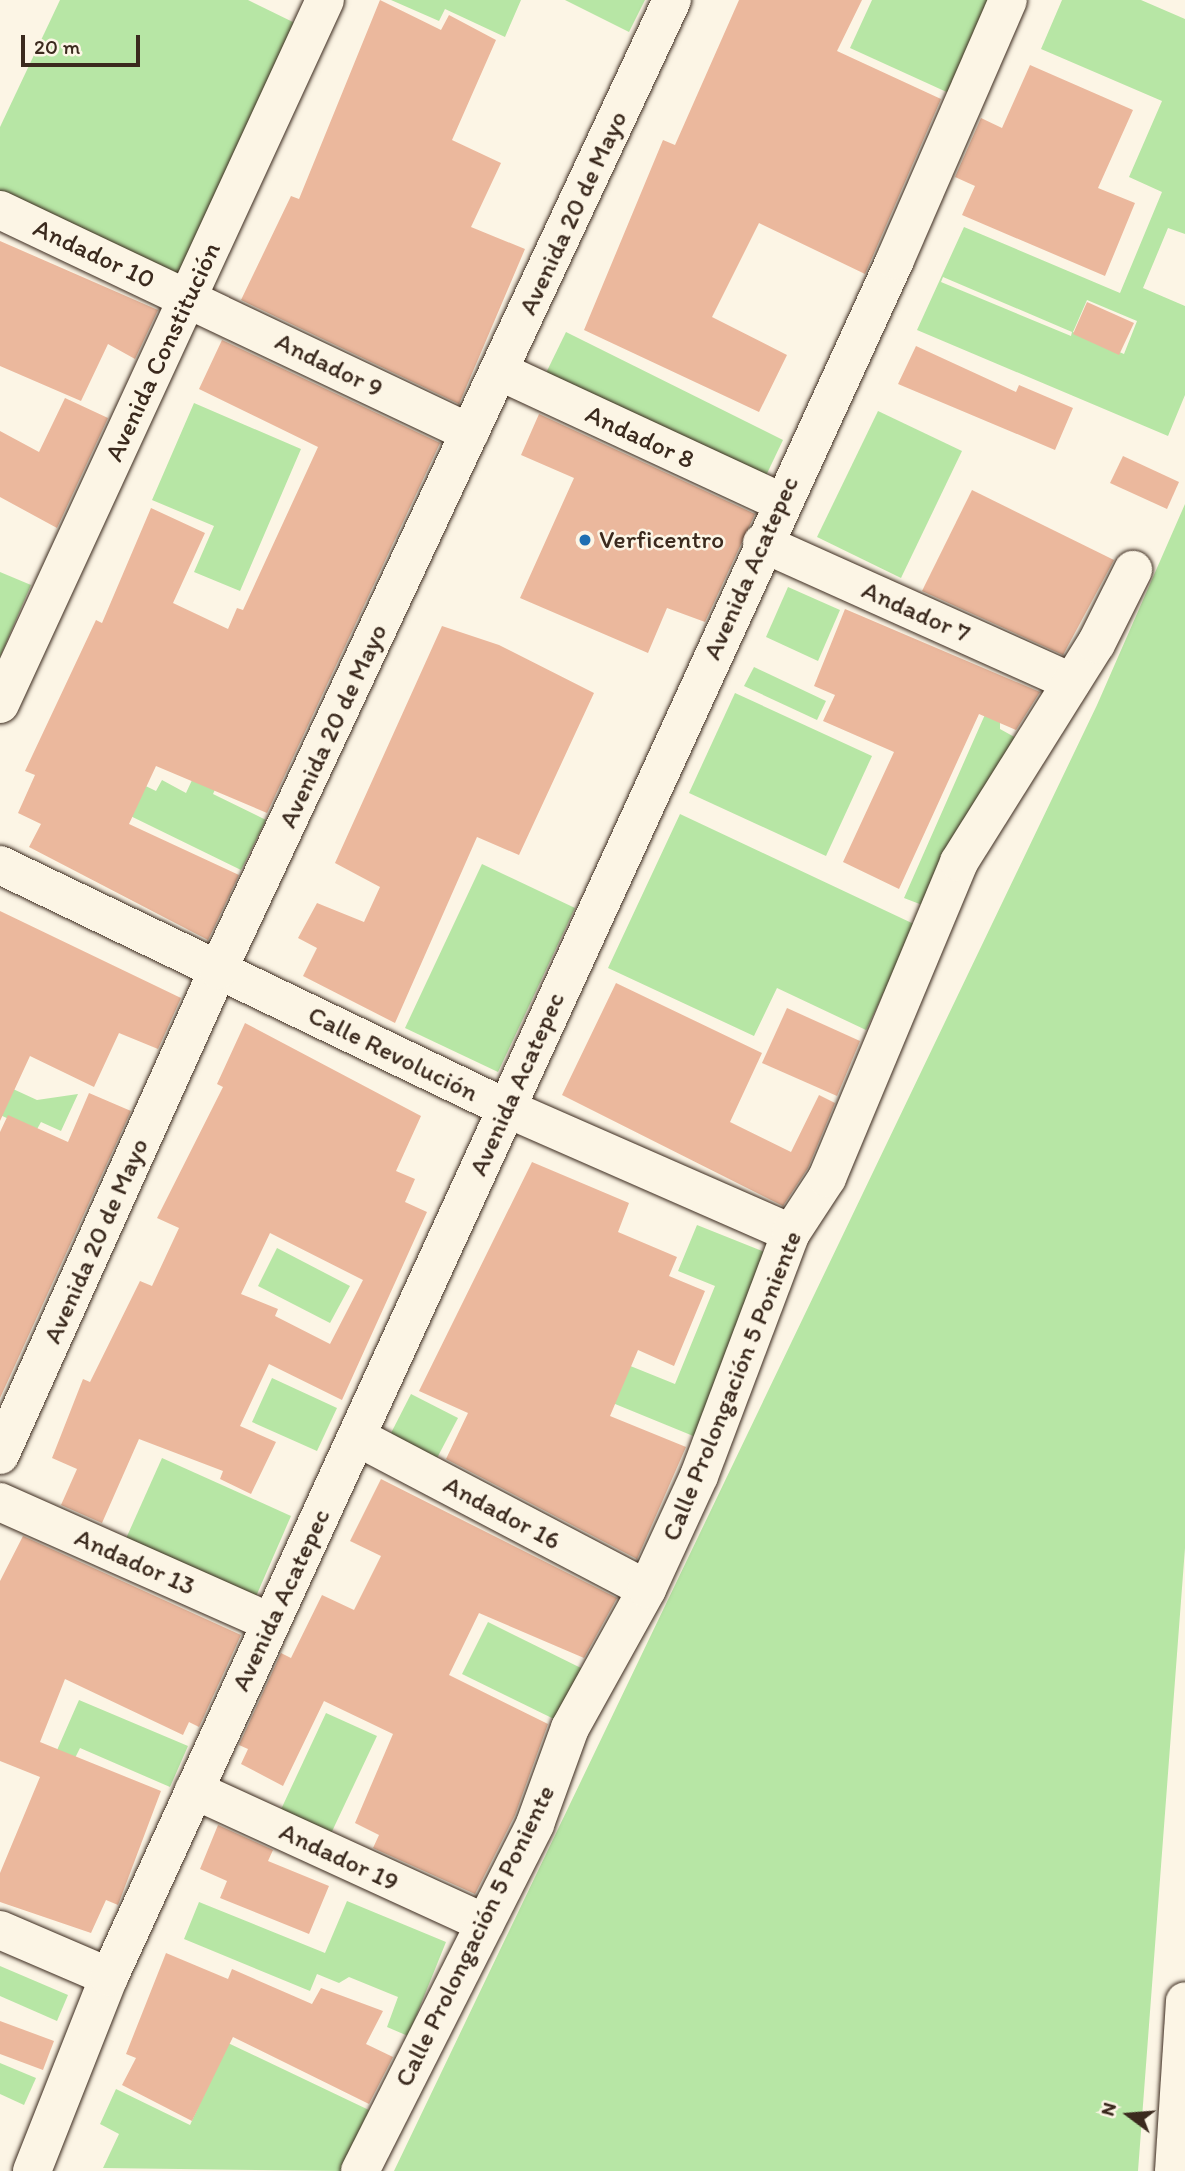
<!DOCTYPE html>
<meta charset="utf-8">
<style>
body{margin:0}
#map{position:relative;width:1185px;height:2171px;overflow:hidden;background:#fcf5e5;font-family:Itim,sans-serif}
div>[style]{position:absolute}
.green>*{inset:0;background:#b7e6a5}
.building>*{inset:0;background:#ebb89d}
.roads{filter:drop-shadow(0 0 2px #3b2a1e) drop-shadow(0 0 2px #3b2a1e)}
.minor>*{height:38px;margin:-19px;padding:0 19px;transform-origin:19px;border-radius:19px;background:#fcf5e5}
.tertiary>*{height:38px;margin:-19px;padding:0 19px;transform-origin:19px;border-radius:19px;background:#fcf5e5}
.dots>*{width:19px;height:19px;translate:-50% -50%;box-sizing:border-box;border:4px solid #fcf5e5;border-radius:50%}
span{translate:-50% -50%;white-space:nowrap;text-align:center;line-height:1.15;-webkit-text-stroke:5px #fcf5e5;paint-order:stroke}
.street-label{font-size:26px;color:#3b2a1e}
.poi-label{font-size:26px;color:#3b2a1e}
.left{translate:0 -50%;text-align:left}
.north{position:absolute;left:1094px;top:2080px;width:70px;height:70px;-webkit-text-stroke:5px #fcf5e5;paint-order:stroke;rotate:286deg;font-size:19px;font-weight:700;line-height:28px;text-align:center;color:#3b2a1e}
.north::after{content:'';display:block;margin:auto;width:24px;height:32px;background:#3b2a1e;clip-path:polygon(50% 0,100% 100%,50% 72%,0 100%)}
.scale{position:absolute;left:21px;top:35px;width:119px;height:32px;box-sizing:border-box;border:4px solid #3b2a1e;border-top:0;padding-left:9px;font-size:21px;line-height:24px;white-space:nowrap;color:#3b2a1e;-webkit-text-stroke:5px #fcf5e5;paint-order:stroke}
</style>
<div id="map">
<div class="green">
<div style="clip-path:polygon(60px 0,248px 0,299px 25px,179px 278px,0 193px,0 127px)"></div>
<div style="clip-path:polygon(391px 0,521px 0,505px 37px,445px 9px,439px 21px)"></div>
<div style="clip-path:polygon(565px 0,645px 0,629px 32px)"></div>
<div style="clip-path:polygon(872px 0,993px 0,951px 94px,850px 48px)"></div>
<div style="clip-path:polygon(evenodd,1062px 0,1141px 0,1185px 19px,1185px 234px,1168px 228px,1143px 288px,1185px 306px,1185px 395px,1168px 436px,917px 330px,964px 227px,1120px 293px,1162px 192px,1129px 177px,1162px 101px,1041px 49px,1062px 0,943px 277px,1072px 332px,1071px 336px,941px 282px,943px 277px,1062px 0,1087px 300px,1137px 321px,1124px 354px,1073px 332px,1087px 300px)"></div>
<div style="clip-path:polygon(566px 332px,783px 440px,762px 484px,545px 375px)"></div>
<div style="clip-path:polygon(194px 403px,301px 449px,240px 591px,194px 572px,214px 526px,152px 500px)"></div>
<div style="clip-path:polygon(878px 411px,962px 451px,901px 578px,817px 537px)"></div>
<div style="clip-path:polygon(1185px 504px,1185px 1548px,1138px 2171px,394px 2171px,1097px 705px)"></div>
<div style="clip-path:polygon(0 572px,31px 585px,0 657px)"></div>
<div style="clip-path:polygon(788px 587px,840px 610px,818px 661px,766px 637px)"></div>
<div style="clip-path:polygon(754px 667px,826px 701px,817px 720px,744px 686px)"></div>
<div style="clip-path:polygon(735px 693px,872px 756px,826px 856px,689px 793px)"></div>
<div style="clip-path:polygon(987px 710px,1000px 717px,1000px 729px,1020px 740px,930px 908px,904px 898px)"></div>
<div style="clip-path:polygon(200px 763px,222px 774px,213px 794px,266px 820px,241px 870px,110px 806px,125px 776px,156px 791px,162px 780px,186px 793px)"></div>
<div style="clip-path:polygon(680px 814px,916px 925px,866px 1030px,777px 988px,754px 1036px,608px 968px)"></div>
<div style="clip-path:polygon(482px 864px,575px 908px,498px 1072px,405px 1028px)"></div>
<div style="clip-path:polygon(0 1083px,37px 1100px,78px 1094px,61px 1131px,41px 1122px,36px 1131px,0 1115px)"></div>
<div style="clip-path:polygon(697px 1225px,777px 1257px,703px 1440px,598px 1397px,613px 1359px,675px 1384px,715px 1286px,678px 1271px)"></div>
<div style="clip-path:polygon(277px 1248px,350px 1286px,330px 1323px,258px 1286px)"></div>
<div style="clip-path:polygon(272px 1378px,337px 1408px,317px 1451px,252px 1422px)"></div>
<div style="clip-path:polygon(411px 1394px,458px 1418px,436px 1460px,390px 1435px)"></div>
<div style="clip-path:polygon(162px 1458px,291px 1516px,254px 1601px,124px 1543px)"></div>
<div style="clip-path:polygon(488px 1622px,583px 1669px,558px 1721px,462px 1674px)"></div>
<div style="clip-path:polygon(79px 1700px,188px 1746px,170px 1787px,80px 1748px,72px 1764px,54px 1757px)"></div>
<div style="clip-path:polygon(326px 1713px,377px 1736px,327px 1842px,277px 1818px)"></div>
<div style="clip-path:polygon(347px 1901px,446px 1942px,408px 2036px,387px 2027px,398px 1997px,349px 1977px,339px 1983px,317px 1974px,310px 1991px,184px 1939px,199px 1902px,325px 1953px)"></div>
<div style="clip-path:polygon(0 1966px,68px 1995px,57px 2021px,0 1996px)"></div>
<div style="clip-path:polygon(228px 2043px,371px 2111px,342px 2171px,103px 2168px,119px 2134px,100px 2124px,116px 2089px,190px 2125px)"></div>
<div style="clip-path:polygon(0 2063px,36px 2078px,24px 2105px,0 2094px)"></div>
</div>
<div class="building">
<div style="clip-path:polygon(380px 0,441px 30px,449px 15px,496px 40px,452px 140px,501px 163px,471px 227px,525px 249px,459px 404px,241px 300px,291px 196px,299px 199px)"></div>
<div style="clip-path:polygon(739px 0,862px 0,837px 51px,941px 99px,865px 274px,759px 223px,712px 317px,787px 355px,759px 412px,584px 330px,663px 140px,675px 145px)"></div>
<div style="clip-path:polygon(1030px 65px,1133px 110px,1098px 188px,1135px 203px,1105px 276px,962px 215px,975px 186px,955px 177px,981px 118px,1002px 128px)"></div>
<div style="clip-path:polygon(0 241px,158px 310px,135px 359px,108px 344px,81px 401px,0 366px)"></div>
<div style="clip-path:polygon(1087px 302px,1134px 323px,1119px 355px,1073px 334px)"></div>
<div style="clip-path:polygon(222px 340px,440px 443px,267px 813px,156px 766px,129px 824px,239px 875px,208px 940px,29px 847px,41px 824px,18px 813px,35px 775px,25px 771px,96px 620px,102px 623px,151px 508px,205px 533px,173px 603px,228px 629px,237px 608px,243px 610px,318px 447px,199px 389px)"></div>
<div style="clip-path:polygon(916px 346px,1016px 392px,1019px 385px,1073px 408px,1055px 450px,898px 384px)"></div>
<div style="clip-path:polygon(65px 398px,108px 418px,57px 528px,0 497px,0 431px,39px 452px)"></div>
<div style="clip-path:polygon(539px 414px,755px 514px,705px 622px,667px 608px,648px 653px,520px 598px,574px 478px,521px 455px)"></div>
<div style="clip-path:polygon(1123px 456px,1179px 482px,1167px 509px,1110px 483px)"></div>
<div style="clip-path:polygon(972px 490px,1114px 560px,1063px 655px,922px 591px)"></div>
<div style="clip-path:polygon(845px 609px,1040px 692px,1016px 730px,979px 714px,899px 889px,843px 862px,894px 752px,823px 721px,835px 695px,814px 686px)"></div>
<div style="clip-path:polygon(442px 626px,499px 645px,594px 693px,519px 855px,477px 837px,395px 1023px,303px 976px,317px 948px,298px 938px,317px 903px,364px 922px,380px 887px,335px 863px)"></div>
<div style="clip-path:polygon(0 911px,181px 998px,158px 1049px,119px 1033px,94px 1087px,30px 1056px,0 1121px)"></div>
<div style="clip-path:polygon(616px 983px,762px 1053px,730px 1122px,791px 1152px,819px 1095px,835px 1103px,808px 1168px,783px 1206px,562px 1095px)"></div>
<div style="clip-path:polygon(787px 1008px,860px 1041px,837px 1096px,762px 1063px)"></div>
<div style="clip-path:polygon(evenodd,245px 1023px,421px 1116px,396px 1171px,415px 1179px,405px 1202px,427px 1212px,342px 1400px,269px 1364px,240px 1426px,276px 1442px,251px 1494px,220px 1479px,223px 1471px,139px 1439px,102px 1523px,61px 1505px,77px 1469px,52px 1458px,83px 1379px,90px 1382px,140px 1281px,152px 1286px,179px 1228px,157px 1218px,223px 1087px,217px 1084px,245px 1023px,270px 1233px,363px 1280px,330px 1344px,275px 1316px,278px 1309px,241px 1294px,270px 1233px)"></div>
<div style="clip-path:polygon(89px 1093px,131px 1111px,0 1398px,0 1132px,8px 1115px,68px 1142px)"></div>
<div style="clip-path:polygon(532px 1162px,629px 1203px,618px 1232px,677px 1257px,669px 1276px,705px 1291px,674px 1366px,638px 1350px,610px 1416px,686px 1447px,637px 1559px,446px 1459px,468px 1413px,419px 1391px)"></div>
<div style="clip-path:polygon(381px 1479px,617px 1598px,584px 1658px,479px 1613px,449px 1675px,548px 1724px,515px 1815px,475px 1894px,373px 1848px,379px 1835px,355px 1823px,393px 1734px,324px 1701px,283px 1786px,241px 1764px,248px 1749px,239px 1745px,281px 1653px,291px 1658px,322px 1595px,354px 1610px,381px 1556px,350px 1541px)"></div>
<div style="clip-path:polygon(23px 1536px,241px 1635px,199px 1727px,189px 1722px,183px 1735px,65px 1679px,40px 1742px,161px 1791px,118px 1905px,106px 1900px,91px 1933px,0 1902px,0 1873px,40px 1777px,0 1761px,0 1581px)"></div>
<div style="clip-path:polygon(218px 1825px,273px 1850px,268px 1861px,329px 1886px,309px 1934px,220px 1898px,227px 1881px,200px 1869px)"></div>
<div style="clip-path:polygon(166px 1953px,228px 1979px,232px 1969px,312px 2004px,321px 1988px,383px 2011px,366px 2044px,393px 2057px,369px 2104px,233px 2037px,192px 2121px,122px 2085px,136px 2058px,126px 2054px)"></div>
<div style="clip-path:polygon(0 2021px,54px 2041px,43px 2070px,0 2054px)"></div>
</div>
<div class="roads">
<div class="minor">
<div style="left:0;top:210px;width:520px;rotate:25.38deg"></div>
<div style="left:499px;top:371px;width:311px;rotate:24.9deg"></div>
<div style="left:762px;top:543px;width:339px;rotate:24.2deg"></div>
<div style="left:0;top:704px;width:775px;rotate:-65.22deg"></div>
<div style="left:0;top:865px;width:561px;rotate:25.65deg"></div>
<div style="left:506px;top:1108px;width:311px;rotate:23.7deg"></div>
<div style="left:357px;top:1437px;width:327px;rotate:27.7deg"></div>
<div style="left:0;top:1455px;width:532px;rotate:-65.8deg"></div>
<div style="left:218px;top:970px;width:1071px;rotate:-64.92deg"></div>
<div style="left:0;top:1502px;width:295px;rotate:24deg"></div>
<div style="left:194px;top:1790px;width:320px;rotate:24.6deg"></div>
<div style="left:0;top:1930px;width:119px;rotate:23.3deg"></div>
<div style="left:32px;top:2171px;width:209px;rotate:-68.4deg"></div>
<div style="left:109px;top:1977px;width:1888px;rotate:-65.4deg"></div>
<div style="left:895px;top:260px;width:283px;rotate:-66.5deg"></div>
<div style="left:360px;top:2171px;width:389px;rotate:-63.2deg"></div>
<div style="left:535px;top:1824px;width:102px;rotate:-70deg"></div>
<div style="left:570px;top:1728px;width:159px;rotate:-61deg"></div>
<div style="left:647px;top:1589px;width:124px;rotate:-65.3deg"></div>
<div style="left:699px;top:1476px;width:260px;rotate:-69.3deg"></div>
<div style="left:791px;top:1233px;width:66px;rotate:-56.8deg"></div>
<div style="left:827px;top:1178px;width:342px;rotate:-67.3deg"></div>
<div style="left:959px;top:862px;width:257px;rotate:-57.9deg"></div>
<div style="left:1096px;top:644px;width:83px;rotate:-63.4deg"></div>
</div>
<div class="tertiary">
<div style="left:1174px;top:2171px;width:170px;rotate:-86.3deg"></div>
</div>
</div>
<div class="dots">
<div style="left:585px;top:540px;background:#1f6fb2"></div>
</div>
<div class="street-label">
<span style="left:573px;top:213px;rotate:-65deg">Avenida 20 de Mayo</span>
<span style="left:94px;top:254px;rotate:25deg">Andador 10</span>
<span style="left:163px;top:352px;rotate:-65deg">Avenida Constitución</span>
<span style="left:329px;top:365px;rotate:26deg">Andador 9</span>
<span style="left:640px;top:437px;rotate:25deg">Andador 8</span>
<span style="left:751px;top:568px;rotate:-66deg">Avenida Acatepec</span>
<span style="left:916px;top:612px;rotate:24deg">Andador 7</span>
<span style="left:333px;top:726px;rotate:-65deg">Avenida 20 de Mayo</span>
<span style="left:393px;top:1054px;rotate:26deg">Calle Revolución</span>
<span style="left:517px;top:1084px;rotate:-66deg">Avenida Acatepec</span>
<span style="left:96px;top:1241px;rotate:-66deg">Avenida 20 de Mayo</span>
<span style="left:732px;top:1386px;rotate:-68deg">Calle Prolongación 5 Poniente</span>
<span style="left:502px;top:1513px;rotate:28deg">Andador 16</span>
<span style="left:135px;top:1562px;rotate:24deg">Andador 13</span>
<span style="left:281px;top:1600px;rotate:-65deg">Avenida Acatepec</span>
<span style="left:339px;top:1857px;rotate:25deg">Andador 19</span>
<span style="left:475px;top:1936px;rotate:-64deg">Calle Prolongación 5 Poniente</span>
</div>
<div class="poi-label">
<span class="left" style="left:599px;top:540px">Verficentro</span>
</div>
<div class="north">N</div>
<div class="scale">20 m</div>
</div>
